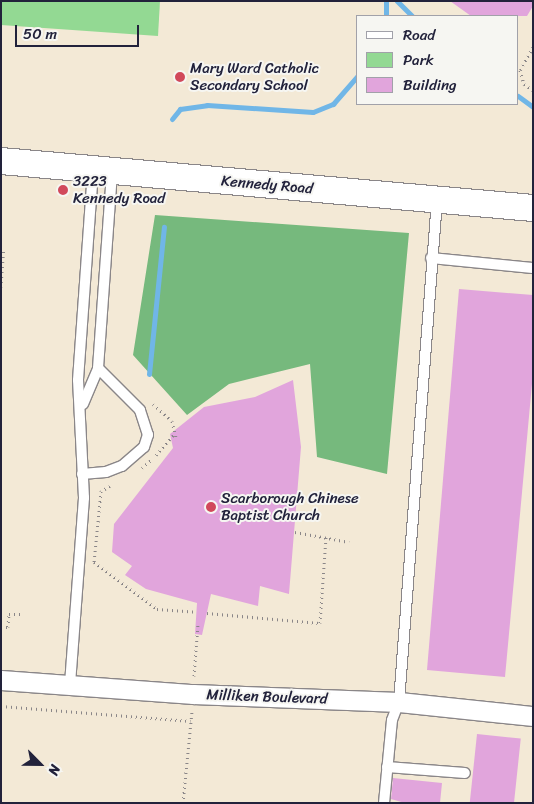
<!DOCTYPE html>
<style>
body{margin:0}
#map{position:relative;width:534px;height:804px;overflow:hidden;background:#f3e9d6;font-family:Sriracha,sans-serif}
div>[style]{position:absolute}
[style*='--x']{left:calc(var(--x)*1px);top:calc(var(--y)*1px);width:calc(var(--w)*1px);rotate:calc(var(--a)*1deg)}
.green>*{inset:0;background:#93d993}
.forest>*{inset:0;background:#76b97d}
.stream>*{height:5px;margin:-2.5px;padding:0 2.5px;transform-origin:2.5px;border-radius:2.5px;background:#70b6e7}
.building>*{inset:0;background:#e1a5dc;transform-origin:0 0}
.path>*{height:3px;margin-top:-1.5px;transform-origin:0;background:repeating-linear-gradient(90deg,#8a8688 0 1px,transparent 0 5px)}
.roads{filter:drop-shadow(1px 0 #8a8688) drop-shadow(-1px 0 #8a8688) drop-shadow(0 1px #8a8688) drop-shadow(0 -1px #8a8688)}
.service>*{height:10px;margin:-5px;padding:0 5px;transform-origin:5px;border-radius:5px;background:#fff}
.minor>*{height:19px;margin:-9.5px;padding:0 9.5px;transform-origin:9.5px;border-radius:9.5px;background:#fff}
.secondary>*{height:26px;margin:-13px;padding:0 13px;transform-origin:13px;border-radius:13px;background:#fff}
.dots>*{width:14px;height:14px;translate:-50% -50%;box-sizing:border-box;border:2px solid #f6f6f2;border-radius:50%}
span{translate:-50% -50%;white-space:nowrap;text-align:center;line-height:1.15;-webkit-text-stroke:4px #f6f6f2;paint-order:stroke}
.poi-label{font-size:15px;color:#22223b}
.left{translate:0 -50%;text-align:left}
.street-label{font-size:15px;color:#22223b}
.frame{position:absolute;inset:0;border:2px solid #22223b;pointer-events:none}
.legend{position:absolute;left:356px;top:15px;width:162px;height:90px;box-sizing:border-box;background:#f6f6f2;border:1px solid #a1a1a9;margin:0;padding:6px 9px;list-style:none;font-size:15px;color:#22223b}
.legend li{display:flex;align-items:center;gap:10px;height:25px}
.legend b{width:25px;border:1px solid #a1a1a9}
.north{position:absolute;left:15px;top:739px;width:50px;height:50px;-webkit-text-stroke:4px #f6f6f2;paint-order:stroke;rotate:113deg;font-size:14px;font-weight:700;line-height:20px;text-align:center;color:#22223b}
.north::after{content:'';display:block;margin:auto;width:18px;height:22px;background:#22223b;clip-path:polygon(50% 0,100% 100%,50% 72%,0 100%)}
.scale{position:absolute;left:15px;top:25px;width:124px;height:22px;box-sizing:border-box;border:2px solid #22223b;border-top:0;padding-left:6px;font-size:15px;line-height:18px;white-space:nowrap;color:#22223b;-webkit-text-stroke:4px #f6f6f2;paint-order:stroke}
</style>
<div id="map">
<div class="green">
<i style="clip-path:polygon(1px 1px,160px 1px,158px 36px,1px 25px)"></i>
</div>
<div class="forest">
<i style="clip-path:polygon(155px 215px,409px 233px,387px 474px,317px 457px,310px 364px,229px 384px,187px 415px,133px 355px)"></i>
</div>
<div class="stream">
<i style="--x:397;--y:1;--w:21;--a:45"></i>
<i style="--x:386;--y:16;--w:15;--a:-90"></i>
<i style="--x:518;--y:96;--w:19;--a:36"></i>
<i style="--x:172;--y:119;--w:13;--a:-51"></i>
<i style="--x:180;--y:109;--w:27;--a:-8"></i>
<i style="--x:207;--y:105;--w:106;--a:3.8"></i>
<i style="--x:313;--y:112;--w:22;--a:-22"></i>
<i style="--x:333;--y:104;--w:38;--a:-49"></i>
<i style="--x:149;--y:374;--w:148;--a:-84.2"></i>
</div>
<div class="building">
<i style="clip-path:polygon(450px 1px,533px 1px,533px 6px,527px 16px,471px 16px)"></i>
<i style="clip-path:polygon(459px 289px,533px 295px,533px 373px,505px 677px,427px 670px)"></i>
<i style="clip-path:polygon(293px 380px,301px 447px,289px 594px,260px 586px,258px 606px,211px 594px,202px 635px,195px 634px,197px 603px,146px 589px,125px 575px,132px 566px,112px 552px,114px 524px,173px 448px,170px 434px,204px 407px,255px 397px)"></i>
<i style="left:477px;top:734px;width:44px;height:69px;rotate:6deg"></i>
<i style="clip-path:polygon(393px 778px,442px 783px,440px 803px,405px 803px,391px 799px)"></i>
</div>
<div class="path">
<i style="--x:533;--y:47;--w:26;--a:119"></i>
<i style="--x:520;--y:70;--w:15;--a:74"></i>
<i style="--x:524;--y:84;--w:11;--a:34"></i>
<i style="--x:1;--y:287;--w:39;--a:-86"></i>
<i style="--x:153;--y:404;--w:25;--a:42"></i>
<i style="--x:172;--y:421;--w:16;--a:76"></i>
<i style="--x:156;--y:455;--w:29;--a:-49"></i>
<i style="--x:142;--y:468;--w:13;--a:-42"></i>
<i style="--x:110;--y:486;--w:10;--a:151"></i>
<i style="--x:101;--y:491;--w:71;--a:95.6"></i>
<i style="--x:94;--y:562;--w:79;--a:36.7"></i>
<i style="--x:157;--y:609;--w:39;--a:4"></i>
<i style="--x:295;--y:532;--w:55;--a:10.5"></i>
<i style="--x:207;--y:613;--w:113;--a:5.1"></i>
<i style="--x:320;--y:623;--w:86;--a:-86"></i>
<i style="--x:1;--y:627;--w:7;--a:0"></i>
<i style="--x:8;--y:627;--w:13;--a:-86"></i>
<i style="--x:9;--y:614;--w:11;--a:0"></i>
<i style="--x:194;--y:676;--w:52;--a:-85.6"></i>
<i style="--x:1;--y:706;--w:190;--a:4.5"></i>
<i style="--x:183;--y:803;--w:91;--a:-84.4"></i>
</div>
<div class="roads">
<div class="service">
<i style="--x:431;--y:258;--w:102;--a:5.6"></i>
<i style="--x:83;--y:404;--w:39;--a:-67"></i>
<i style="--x:98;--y:368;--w:196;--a:-85.9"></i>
<i style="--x:82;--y:474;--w:24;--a:-5"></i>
<i style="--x:106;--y:472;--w:17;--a:-21"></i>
<i style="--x:122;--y:466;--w:29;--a:-41"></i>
<i style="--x:144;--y:447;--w:13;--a:-72"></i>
<i style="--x:148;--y:435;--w:26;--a:-108"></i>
<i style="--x:140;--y:410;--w:59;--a:-135"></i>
<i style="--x:70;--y:684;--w:187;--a:-85.7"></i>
<i style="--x:84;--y:498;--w:118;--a:-92.9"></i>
<i style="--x:78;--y:380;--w:211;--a:-85.9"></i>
<i style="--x:387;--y:767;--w:78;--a:4.4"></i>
<i style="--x:384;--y:803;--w:83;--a:-84.5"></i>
<i style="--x:392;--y:720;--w:19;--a:-69"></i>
<i style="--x:399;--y:702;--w:503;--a:-85.67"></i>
</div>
<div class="minor">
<i style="--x:1;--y:680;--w:193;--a:4.2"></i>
<i style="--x:193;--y:694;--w:206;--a:2.2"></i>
<i style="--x:399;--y:702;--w:135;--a:6"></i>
</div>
<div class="secondary">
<i style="--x:1;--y:161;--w:534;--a:5.05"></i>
</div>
</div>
<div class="dots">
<i style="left:180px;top:77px;background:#d1495b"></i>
<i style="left:63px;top:190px;background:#d1495b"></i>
<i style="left:211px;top:507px;background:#d1495b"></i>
</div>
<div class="poi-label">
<span class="left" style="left:190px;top:77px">Mary Ward Catholic<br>Secondary School</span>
<span class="left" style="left:73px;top:190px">3223<br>Kennedy Road</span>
<span class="left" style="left:221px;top:507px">Scarborough Chinese<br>Baptist Church</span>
</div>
<div class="street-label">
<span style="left:267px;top:185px;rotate:5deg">Kennedy Road</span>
<span style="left:267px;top:697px;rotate:2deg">Milliken Boulevard</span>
</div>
<div class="frame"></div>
<ul class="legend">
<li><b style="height:6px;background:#fff"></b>Road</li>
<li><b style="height:14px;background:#93d993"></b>Park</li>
<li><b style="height:14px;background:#e1a5dc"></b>Building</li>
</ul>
<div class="north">N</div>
<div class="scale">50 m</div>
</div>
